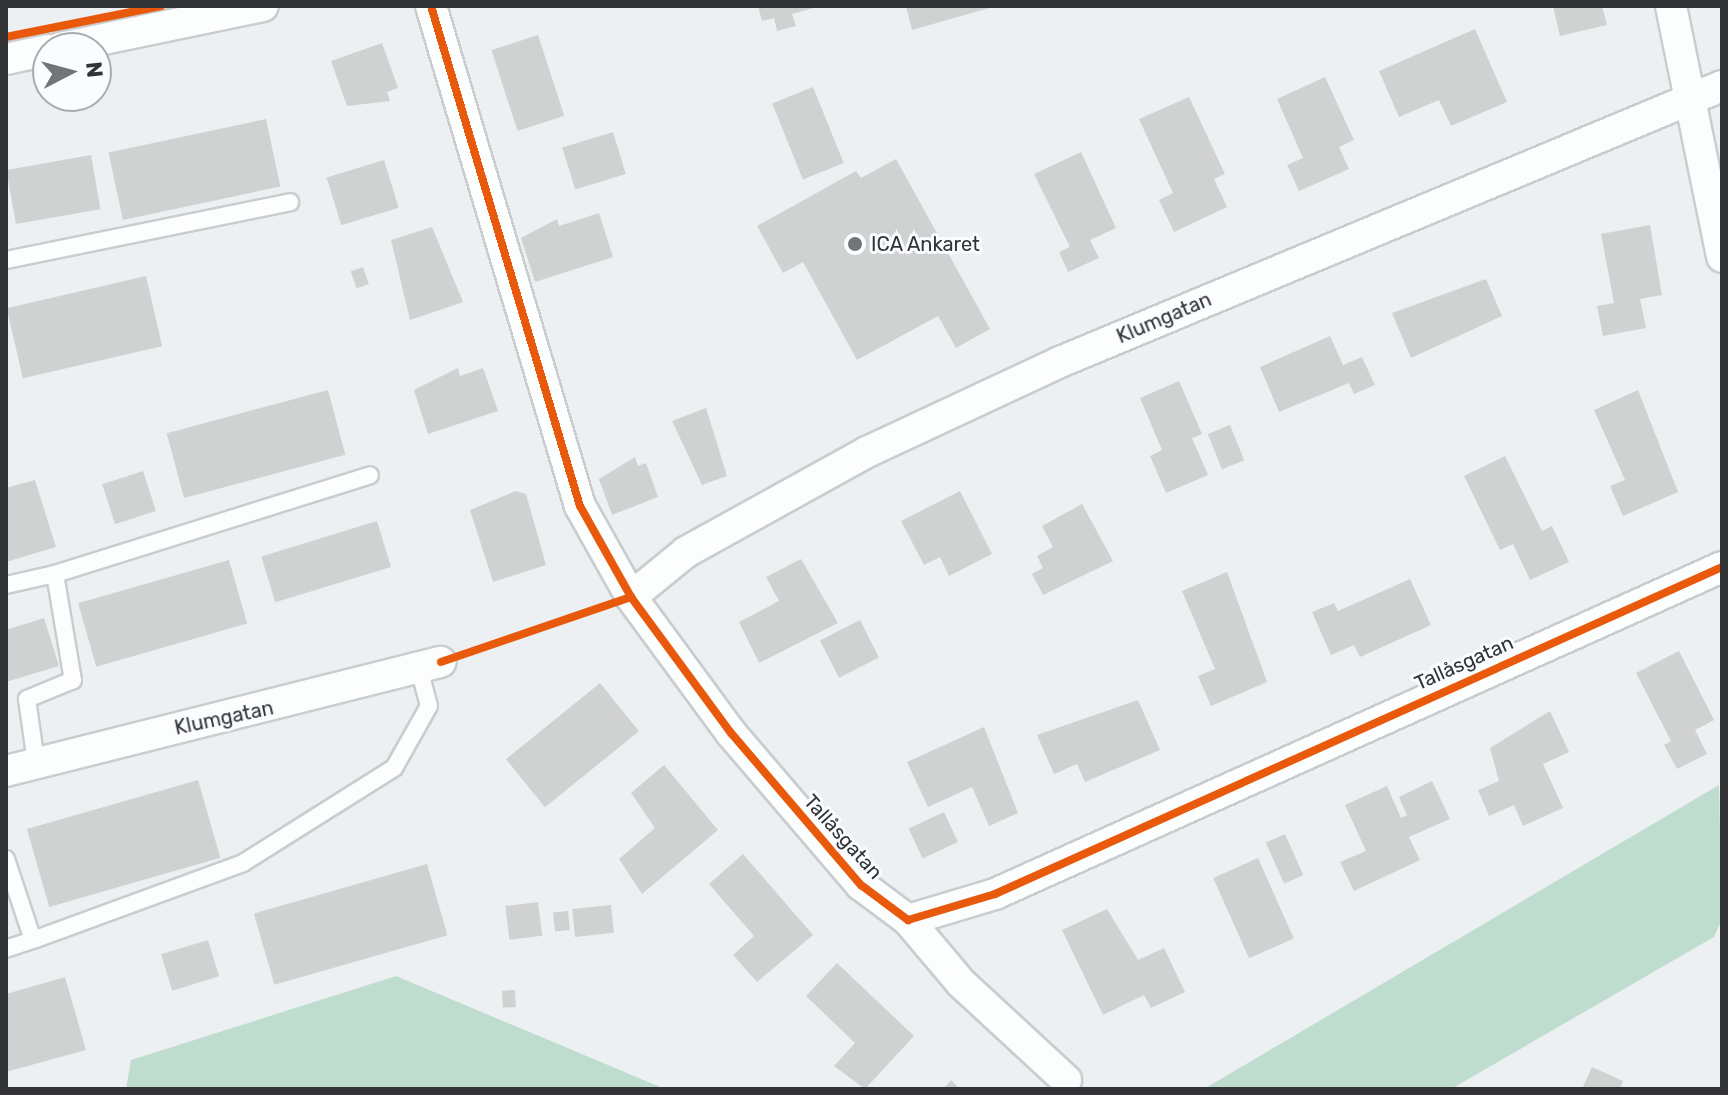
<!DOCTYPE html>
<meta charset="utf-8">
<style>
body{margin:0}
#map{position:relative;width:1728px;height:1095px;overflow:hidden;background:#edf0f3;font-family:Rubik,sans-serif}
div>[style]{position:absolute}
[style*='--x']{left:calc(var(--x)*1px);top:calc(var(--y)*1px);width:calc(var(--w)*1px);rotate:calc(var(--a)*1deg)}
.green>*{inset:0;background:#bfddce}
.building>*{inset:0;background:#d0d1d1;transform-origin:0 0}
.roads{filter:drop-shadow(2px 0 #cacccf) drop-shadow(-2px 0 #cacccf) drop-shadow(0 2px #cacccf) drop-shadow(0 -2px #cacccf)}
.lane>*{height:16px;margin:-8px;padding:0 8px;transform-origin:8px;border-radius:8px;background:#fcfdfd}
.street>*{height:30px;margin:-15px;padding:0 15px;transform-origin:15px;border-radius:15px;background:#fcfdfd}
.cycleway>*{height:8px;margin:-4px;padding:0 4px;transform-origin:4px;border-radius:4px;background:#e8590c}
.dots>*{width:22px;height:22px;translate:-50% -50%;box-sizing:border-box;border:4px solid #fafcff;border-radius:50%}
span{translate:-50% -50%;white-space:nowrap;text-align:center;line-height:1.15;-webkit-text-stroke:6px #fafcff;paint-order:stroke}
.poi-label{font-size:20px;color:#313336}
.left{translate:0 -50%;text-align:left}
.street-label{font-size:20px;color:#313336}
.frame{position:absolute;inset:0;border:8px solid #313336;pointer-events:none}
.north{position:absolute;left:32px;top:32px;width:80px;height:80px;box-sizing:border-box;background:#fafcff;border:2px solid #aaacaf;border-radius:50%;rotate:84deg;font-size:22px;font-weight:700;line-height:32px;text-align:center;color:#313336}
.north::after{content:'';display:block;margin:auto;width:28px;height:36px;background:#737578;clip-path:polygon(50% 0,100% 100%,50% 72%,0 100%)}
</style>
<div id="map">
<div class="green">
<i style="clip-path:polygon(1719px 785px,1722px 919px,1714px 937px,1451px 1089px,1204px 1089px)"></i>
<i style="clip-path:polygon(396px 976px,665px 1089px,126px 1089px,131px 1060px)"></i>
</div>
<div class="building">
<i style="clip-path:polygon(758px 6px,817px 6px,817px 7px,792px 14px,796px 26px,777px 31px,774px 18px,762px 21px)"></i>
<i style="clip-path:polygon(906px 6px,993px 6px,993px 7px,912px 30px)"></i>
<i style="clip-path:polygon(1553px 6px,1602px 6px,1607px 25px,1560px 36px)"></i>
<i style="clip-path:polygon(1475px 29px,1507px 102px,1451px 126px,1439px 100px,1399px 117px,1379px 71px)"></i>
<i style="left:538px;top:35px;width:85px;height:49px;rotate:72deg"></i>
<i style="clip-path:polygon(382px 43px,398px 88px,387px 92px,390px 101px,347px 106px,331px 61px)"></i>
<i style="clip-path:polygon(1325px 77px,1354px 140px,1339px 147px,1349px 169px,1299px 191px,1287px 165px,1303px 158px,1277px 99px)"></i>
<i style="left:813px;top:87px;width:82px;height:44px;rotate:68deg"></i>
<i style="clip-path:polygon(1189px 97px,1225px 174px,1214px 179px,1227px 207px,1174px 232px,1159px 200px,1173px 193px,1139px 119px)"></i>
<i style="left:266px;top:119px;width:69px;height:161px;rotate:78deg"></i>
<i style="left:613px;top:132px;width:44px;height:53px;rotate:73deg"></i>
<i style="clip-path:polygon(1081px 152px,1116px 228px,1090px 240px,1099px 258px,1068px 272px,1059px 252px,1070px 247px,1034px 174px)"></i>
<i style="left:91px;top:155px;width:55px;height:86px;rotate:80deg"></i>
<i style="clip-path:polygon(896px 159px,990px 329px,956px 348px,938px 316px,857px 360px,803px 262px,783px 273px,757px 226px,856px 171px,861px 178px)"></i>
<i style="left:384px;top:160px;width:50px;height:60px;rotate:73deg"></i>
<i style="clip-path:polygon(599px 213px,613px 257px,535px 282px,521px 238px,557px 219px,559px 226px)"></i>
<i style="clip-path:polygon(1650px 225px,1662px 295px,1640px 299px,1646px 328px,1603px 336px,1597px 306px,1614px 303px,1601px 234px)"></i>
<i style="clip-path:polygon(432px 227px,463px 302px,410px 320px,391px 240px)"></i>
<i style="left:363px;top:267px;width:18px;height:13px;rotate:71deg"></i>
<i style="left:146px;top:276px;width:72px;height:143px;rotate:77deg"></i>
<i style="clip-path:polygon(1486px 279px,1502px 316px,1411px 358px,1392px 313px)"></i>
<i style="clip-path:polygon(1330px 336px,1343px 365px,1362px 357px,1375px 385px,1354px 394px,1349px 383px,1279px 412px,1260px 367px)"></i>
<i style="clip-path:polygon(458px 368px,460px 376px,483px 368px,498px 411px,428px 434px,414px 390px)"></i>
<i style="clip-path:polygon(1179px 381px,1202px 434px,1192px 438px,1208px 475px,1166px 493px,1150px 456px,1162px 450px,1140px 398px)"></i>
<i style="left:328px;top:390px;width:67px;height:167px;rotate:75deg"></i>
<i style="clip-path:polygon(1638px 390px,1678px 492px,1623px 516px,1610px 486px,1625px 480px,1594px 410px)"></i>
<i style="clip-path:polygon(706px 408px,727px 476px,702px 485px,672px 421px)"></i>
<i style="left:1230px;top:425px;width:38px;height:24px;rotate:68deg"></i>
<i style="clip-path:polygon(1505px 456px,1542px 531px,1552px 526px,1569px 562px,1530px 580px,1513px 544px,1500px 550px,1464px 476px)"></i>
<i style="clip-path:polygon(635px 457px,638px 466px,646px 463px,658px 497px,612px 515px,599px 479px)"></i>
<i style="left:143px;top:471px;width:42px;height:43px;rotate:72deg"></i>
<i style="clip-path:polygon(35px 480px,56px 547px,6px 562px,6px 488px)"></i>
<i style="clip-path:polygon(516px 491px,526px 494px,546px 565px,493px 582px,470px 510px)"></i>
<i style="clip-path:polygon(960px 491px,992px 554px,949px 576px,940px 557px,924px 565px,901px 521px)"></i>
<i style="clip-path:polygon(1082px 504px,1113px 561px,1043px 595px,1032px 574px,1043px 568px,1037px 556px,1053px 547px,1042px 526px)"></i>
<i style="left:377px;top:521px;width:48px;height:121px;rotate:73deg"></i>
<i style="clip-path:polygon(801px 559px,838px 623px,759px 663px,739px 622px,779px 601px,766px 577px)"></i>
<i style="left:229px;top:560px;width:66px;height:157px;rotate:74deg"></i>
<i style="clip-path:polygon(1227px 572px,1267px 682px,1211px 706px,1198px 676px,1215px 669px,1182px 591px)"></i>
<i style="clip-path:polygon(1410px 579px,1431px 625px,1360px 657px,1354px 645px,1331px 655px,1312px 612px,1334px 603px,1338px 611px)"></i>
<i style="clip-path:polygon(44px 618px,59px 666px,6px 682px,6px 630px)"></i>
<i style="left:860px;top:620px;width:42px;height:45px;rotate:63deg"></i>
<i style="clip-path:polygon(1679px 651px,1714px 720px,1695px 730px,1707px 754px,1677px 769px,1664px 745px,1671px 741px,1636px 673px)"></i>
<i style="left:600px;top:683px;width:62px;height:121px;rotate:51deg"></i>
<i style="clip-path:polygon(1138px 700px,1160px 750px,1085px 782px,1077px 764px,1054px 774px,1037px 735px)"></i>
<i style="clip-path:polygon(1550px 711px,1569px 752px,1543px 764px,1563px 808px,1523px 826px,1514px 805px,1489px 816px,1478px 790px,1499px 781px,1490px 748px)"></i>
<i style="clip-path:polygon(984px 727px,1018px 813px,989px 826px,972px 787px,928px 807px,907px 762px)"></i>
<i style="clip-path:polygon(664px 765px,718px 830px,642px 894px,619px 859px,655px 828px,631px 793px)"></i>
<i style="left:198px;top:780px;width:81px;height:178px;rotate:74deg"></i>
<i style="clip-path:polygon(1432px 781px,1450px 819px,1409px 837px,1420px 860px,1354px 891px,1340px 862px,1366px 851px,1345px 805px,1387px 786px,1401px 818px,1407px 815px,1399px 797px)"></i>
<i style="left:944px;top:812px;width:33px;height:39px;rotate:65deg"></i>
<i style="left:1285px;top:834px;width:45px;height:21px;rotate:66deg"></i>
<i style="clip-path:polygon(743px 854px,813px 935px,757px 982px,733px 955px,754px 936px,709px 884px)"></i>
<i style="left:1258px;top:858px;width:88px;height:49px;rotate:66deg"></i>
<i style="left:427px;top:864px;width:74px;height:180px;rotate:74deg"></i>
<i style="left:538px;top:902px;width:34px;height:33px;rotate:83deg"></i>
<i style="left:611px;top:905px;width:28px;height:39px;rotate:84deg"></i>
<i style="clip-path:polygon(1107px 909px,1138px 960px,1164px 948px,1185px 992px,1151px 1008px,1144px 995px,1103px 1015px,1062px 930px)"></i>
<i style="left:568px;top:911px;width:19px;height:15px;rotate:84deg"></i>
<i style="left:208px;top:940px;width:38px;height:49px;rotate:73deg"></i>
<i style="clip-path:polygon(837px 963px,914px 1036px,865px 1089px,834px 1066px,855px 1043px,806px 996px)"></i>
<i style="clip-path:polygon(65px 977px,86px 1050px,6px 1072px,6px 994px)"></i>
<i style="left:515px;top:990px;width:17px;height:13px;rotate:87deg"></i>
<i style="clip-path:polygon(1592px 1067px,1623px 1081px,1620px 1089px,1582px 1089px)"></i>
<i style="clip-path:polygon(951px 1080px,960px 1089px,943px 1089px)"></i>
</div>
<div class="roads">
<div class="lane">
<i style="--x:6;--y:260;--w:290;--a:-11.5"></i>
<i style="--x:55;--y:574;--w:330;--a:-17.4"></i>
<i style="--x:6;--y:585;--w:50;--a:-12.7"></i>
<i style="--x:55;--y:574;--w:108;--a:80.4"></i>
<i style="--x:73;--y:680;--w:50;--a:157.6"></i>
<i style="--x:27;--y:699;--w:64;--a:81.9"></i>
<i style="--x:6;--y:859;--w:85;--a:71.6"></i>
<i style="--x:33;--y:940;--w:28;--a:162"></i>
<i style="--x:33;--y:940;--w:224;--a:-20.1"></i>
<i style="--x:243;--y:863;--w:178;--a:-32.2"></i>
<i style="--x:394;--y:768;--w:71;--a:-60.6"></i>
<i style="--x:429;--y:706;--w:39;--a:-105"></i>
</div>
<div class="street">
<i style="--x:431;--y:6;--w:522;--a:73.41"></i>
<i style="--x:580;--y:506;--w:104;--a:60.7"></i>
<i style="--x:631;--y:597;--w:169;--a:53.7"></i>
<i style="--x:731;--y:733;--w:200;--a:49.5"></i>
<i style="--x:861;--y:885;--w:59;--a:36.7"></i>
<i style="--x:908;--y:920;--w:91;--a:-16.6"></i>
<i style="--x:995;--y:894;--w:797;--a:-24.22"></i>
<i style="--x:1671;--y:6;--w:256;--a:78.5"></i>
<i style="--x:60;--y:48;--w:207;--a:-11.7"></i>
<i style="--x:6;--y:59;--w:43;--a:-12.1"></i>
<i style="--x:631;--y:597;--w:71;--a:-39.3"></i>
<i style="--x:686;--y:552;--w:207;--a:-28.9"></i>
<i style="--x:867;--y:452;--w:213;--a:-25"></i>
<i style="--x:1060;--y:362;--w:717;--a:-22.63"></i>
<i style="--x:6;--y:771;--w:448;--a:-14.1"></i>
<i style="--x:908;--y:920;--w:82;--a:49.9"></i>
<i style="--x:961;--y:983;--w:143;--a:42.7"></i>
</div>
</div>
<div class="cycleway">
<i style="--x:431;--y:6;--w:522;--a:73.41"></i>
<i style="--x:580;--y:506;--w:104;--a:60.7"></i>
<i style="--x:631;--y:597;--w:169;--a:53.7"></i>
<i style="--x:731;--y:733;--w:200;--a:49.5"></i>
<i style="--x:861;--y:885;--w:59;--a:36.7"></i>
<i style="--x:908;--y:920;--w:91;--a:-16.6"></i>
<i style="--x:995;--y:894;--w:797;--a:-24.22"></i>
<i style="--x:6;--y:37;--w:158;--a:-11.3"></i>
<i style="--x:441;--y:662;--w:201;--a:-18.9"></i>
</div>
<div class="dots">
<i style="left:855px;top:244px;background:#737578"></i>
</div>
<div class="poi-label">
<span class="left" style="left:871px;top:244px">ICA Ankaret</span>
</div>
<div class="street-label">
<span style="left:1164px;top:318px;rotate:-23deg">Klumgatan</span>
<span style="left:1464px;top:663px;rotate:-24deg">Tallåsgatan</span>
<span style="left:224px;top:718px;rotate:-12deg">Klumgatan</span>
<span style="left:843px;top:837px;rotate:48deg">Tallåsgatan</span>
</div>
<div class="frame"></div>
<div class="north">N</div>
</div>
